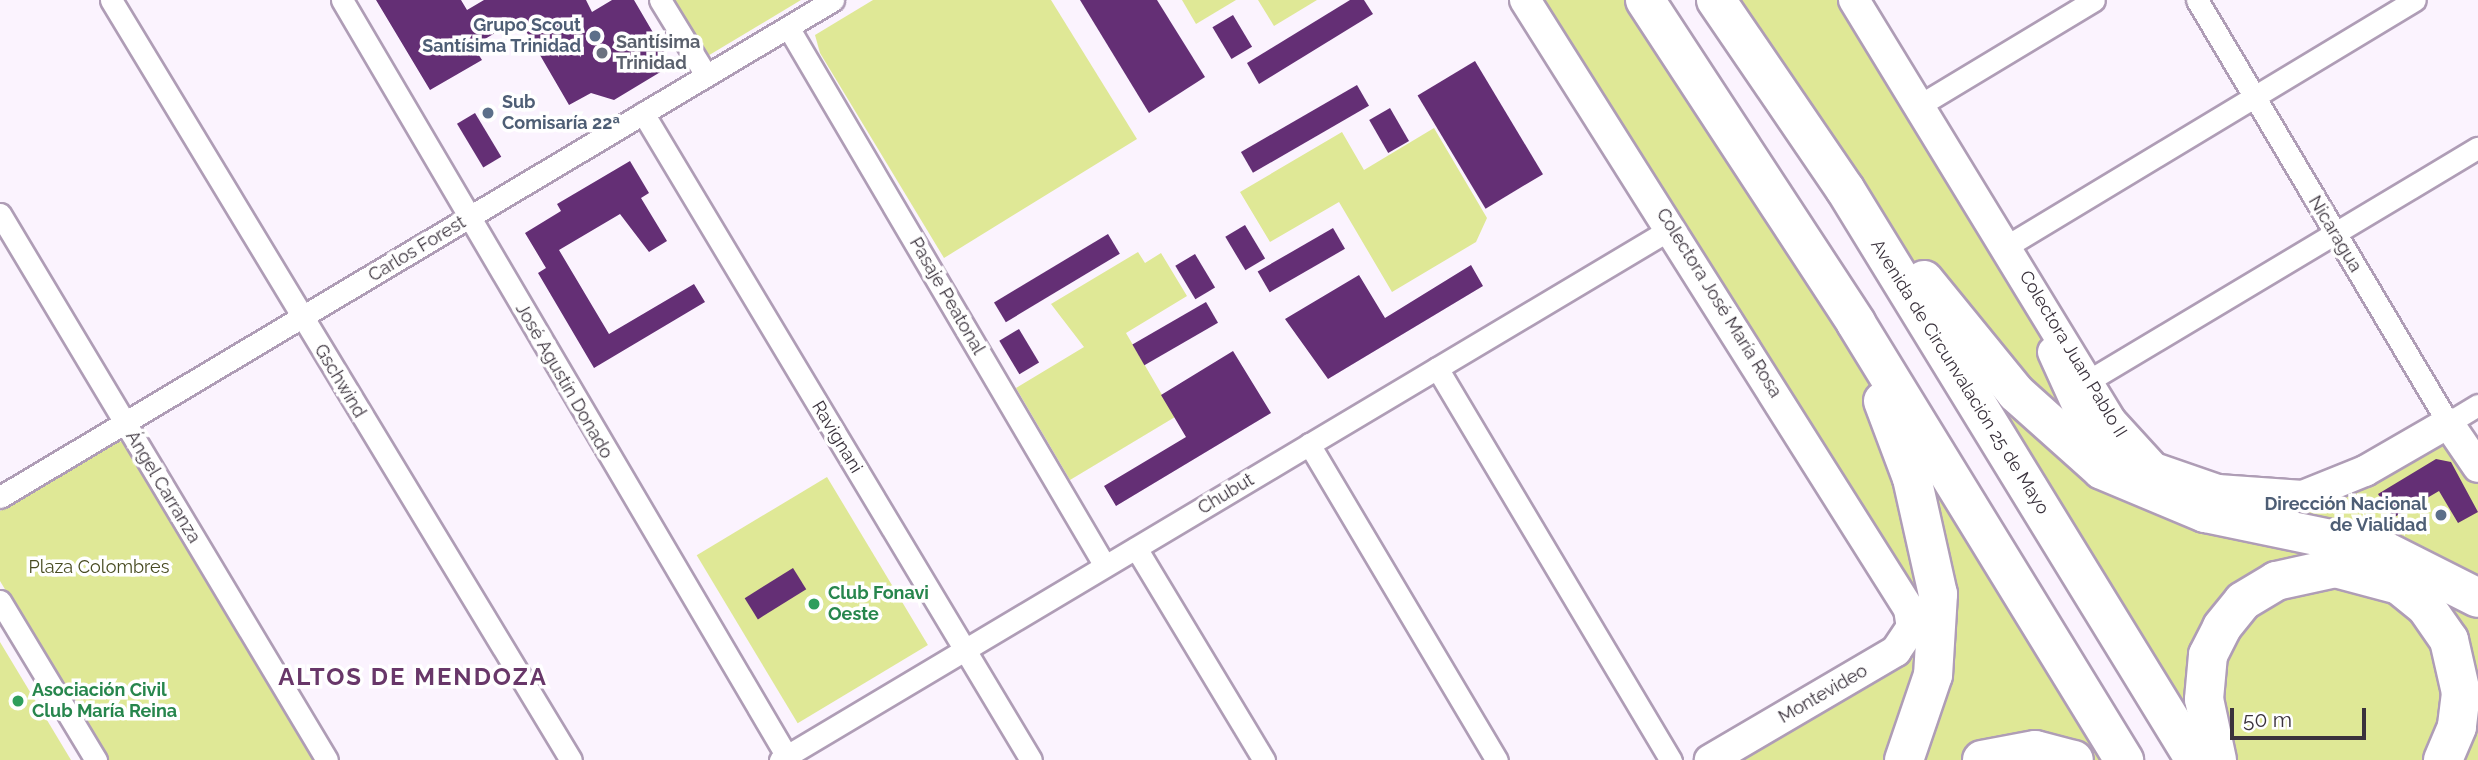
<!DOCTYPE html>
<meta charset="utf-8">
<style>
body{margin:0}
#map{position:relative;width:2478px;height:760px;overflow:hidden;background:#fbf3fe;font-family:Raleway,sans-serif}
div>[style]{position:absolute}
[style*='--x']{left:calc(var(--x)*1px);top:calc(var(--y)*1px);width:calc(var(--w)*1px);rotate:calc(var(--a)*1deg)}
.green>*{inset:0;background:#dfe896;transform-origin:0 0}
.building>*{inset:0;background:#642f75;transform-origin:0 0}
.roads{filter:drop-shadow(2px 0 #af9db6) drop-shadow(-2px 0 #af9db6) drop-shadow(0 2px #af9db6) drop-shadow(0 -2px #af9db6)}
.minor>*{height:21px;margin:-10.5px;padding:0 10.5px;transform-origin:10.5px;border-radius:10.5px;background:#fff}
.secondary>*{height:30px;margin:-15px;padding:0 15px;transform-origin:15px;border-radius:15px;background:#fff}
.motorway>*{height:38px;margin:-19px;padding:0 19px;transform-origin:19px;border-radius:19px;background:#fff}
.dots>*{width:19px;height:19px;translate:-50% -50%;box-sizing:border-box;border:4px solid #fff;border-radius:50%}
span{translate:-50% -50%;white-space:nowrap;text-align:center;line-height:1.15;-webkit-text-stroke:7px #fff;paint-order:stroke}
.service-label{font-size:18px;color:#4e5e75;font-weight:700}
.right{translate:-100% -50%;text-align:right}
.left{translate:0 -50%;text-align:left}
.worship-label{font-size:18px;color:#5b616d;font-weight:700}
.street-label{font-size:18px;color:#3a323c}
.park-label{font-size:18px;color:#474a20}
.leisure-label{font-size:18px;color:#27864d;font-weight:700}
.district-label{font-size:24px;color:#683769;font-weight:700;letter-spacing:2px}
.scale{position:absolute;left:2230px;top:708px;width:136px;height:32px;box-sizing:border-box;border:4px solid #3a323c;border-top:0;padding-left:9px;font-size:21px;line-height:24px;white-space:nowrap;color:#3a323c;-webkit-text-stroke:5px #fff;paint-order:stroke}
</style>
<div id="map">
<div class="green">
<i style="clip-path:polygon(671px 0,801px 0,706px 57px)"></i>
<i style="clip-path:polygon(873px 0,1051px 0,1137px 139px,944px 258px,820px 53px,815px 35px)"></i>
<i style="clip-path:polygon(1182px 0,1236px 0,1196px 24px)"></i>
<i style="clip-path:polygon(1258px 0,1317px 0,1274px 26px)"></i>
<i style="clip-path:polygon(1525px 0,1645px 0,2124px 760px,1710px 760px,1912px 627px)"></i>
<i style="clip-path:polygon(1716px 0,1854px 0,2137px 455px,2282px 496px,2448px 423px,2478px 467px,2478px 760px,2195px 760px)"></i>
<i style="clip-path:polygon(1434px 128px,1487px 218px,1476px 242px,1392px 292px,1339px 202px,1270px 242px,1240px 192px,1342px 132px,1364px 170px)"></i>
<i style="clip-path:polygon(1138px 252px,1145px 263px,1161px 253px,1187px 296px,1126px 333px,1175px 417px,1070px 480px,1016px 388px,1084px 347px,1051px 304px)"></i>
<i style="clip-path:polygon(118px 441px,128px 443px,320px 760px,108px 760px,0 581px,0 511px)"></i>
<i style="left:827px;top:477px;width:196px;height:152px;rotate:59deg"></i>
<i style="clip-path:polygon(0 642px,71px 760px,0 760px)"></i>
</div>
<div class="building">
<i style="clip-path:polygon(376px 0,461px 0,467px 10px,484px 0,586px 0,592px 12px,612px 0,634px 0,672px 65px,614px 100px,591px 93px,569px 105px,519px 19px,473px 46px,482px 60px,430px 90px)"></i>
<i style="clip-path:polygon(1080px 0,1157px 0,1205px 77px,1149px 113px)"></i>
<i style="clip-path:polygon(1350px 0,1364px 0,1373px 14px,1259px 84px,1247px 63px)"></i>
<i style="left:1233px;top:15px;width:37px;height:24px;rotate:59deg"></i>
<i style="left:1475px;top:61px;width:132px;height:67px;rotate:59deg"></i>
<i style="left:1357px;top:85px;width:24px;height:134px;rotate:60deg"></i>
<i style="left:1390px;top:108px;width:38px;height:24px;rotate:60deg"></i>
<i style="left:475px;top:113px;width:51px;height:21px;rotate:59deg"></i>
<i style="clip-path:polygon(630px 161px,649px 193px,641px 198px,667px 241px,649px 252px,620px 214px,559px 250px,609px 334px,694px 284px,705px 302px,594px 368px,538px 273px,546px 268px,525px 233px,561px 211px,557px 204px)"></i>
<i style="left:1245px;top:225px;width:39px;height:23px;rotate:59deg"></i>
<i style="left:1333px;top:228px;width:24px;height:87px;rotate:60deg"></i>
<i style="left:1108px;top:234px;width:23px;height:133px;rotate:59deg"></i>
<i style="left:1195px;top:254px;width:39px;height:23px;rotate:59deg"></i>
<i style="clip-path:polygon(1471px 265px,1483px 286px,1328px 379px,1285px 319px,1359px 275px,1385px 318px)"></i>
<i style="left:1206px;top:302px;width:24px;height:85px;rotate:60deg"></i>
<i style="left:1019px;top:329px;width:39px;height:23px;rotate:59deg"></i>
<i style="clip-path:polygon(1233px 351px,1271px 413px,1116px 506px,1104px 486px,1186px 437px,1161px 395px)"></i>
<i style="clip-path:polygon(2436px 459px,2451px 462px,2478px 512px,2458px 523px,2439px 491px,2393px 518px,2378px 494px)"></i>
<i style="left:793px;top:568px;width:25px;height:57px;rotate:58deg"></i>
</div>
<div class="roads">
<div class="minor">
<i style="--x:111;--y:0;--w:888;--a:58.82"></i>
<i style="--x:342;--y:0;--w:882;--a:59.54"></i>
<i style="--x:660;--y:0;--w:88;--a:58.5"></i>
<i style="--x:2197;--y:0;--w:492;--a:59.3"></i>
<i style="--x:2448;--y:423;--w:35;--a:-31"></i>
<i style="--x:788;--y:27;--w:625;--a:59.54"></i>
<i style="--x:1920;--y:105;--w:203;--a:-31.1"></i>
<i style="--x:643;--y:113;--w:754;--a:59.05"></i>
<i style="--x:0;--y:214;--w:636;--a:59.08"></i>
<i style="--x:2007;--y:246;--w:476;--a:-31.1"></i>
<i style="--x:1437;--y:368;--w:457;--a:59.2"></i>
<i style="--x:2088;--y:381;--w:454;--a:-30.9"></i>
<i style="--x:1309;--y:444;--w:368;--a:59.3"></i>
<i style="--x:0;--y:497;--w:970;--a:-30.82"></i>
<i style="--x:1136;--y:548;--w:248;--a:58.9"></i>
<i style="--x:0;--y:601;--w:186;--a:58.9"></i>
<i style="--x:780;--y:760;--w:1039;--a:-30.81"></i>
</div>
<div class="secondary">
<i style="--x:1525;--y:0;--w:720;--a:57.77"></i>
<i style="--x:1909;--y:609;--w:18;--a:81"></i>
<i style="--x:1912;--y:627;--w:29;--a:124"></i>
<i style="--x:1896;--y:651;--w:216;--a:149.6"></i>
<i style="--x:1854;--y:0;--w:495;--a:58.6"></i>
<i style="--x:2112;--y:422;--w:62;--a:47.6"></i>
<i style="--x:2154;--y:468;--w:68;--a:19"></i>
<i style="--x:2218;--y:490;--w:85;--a:4"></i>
<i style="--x:2303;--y:496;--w:67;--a:-22"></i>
<i style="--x:2365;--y:471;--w:96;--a:-30"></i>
<i style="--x:2448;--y:423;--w:53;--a:55.7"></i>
<i style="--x:2053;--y:352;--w:72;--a:65.6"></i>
<i style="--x:2083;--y:418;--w:63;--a:52.8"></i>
</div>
<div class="motorway">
<i style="--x:1645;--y:0;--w:386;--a:56.8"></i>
<i style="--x:1856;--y:323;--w:513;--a:58.48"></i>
<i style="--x:1716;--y:0;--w:229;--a:55.7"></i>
<i style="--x:1845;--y:189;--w:670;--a:58.49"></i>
<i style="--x:1924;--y:280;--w:146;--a:50.8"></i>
<i style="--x:2016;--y:393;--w:115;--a:41.8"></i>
<i style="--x:2102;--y:470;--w:112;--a:22.7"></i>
<i style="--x:2205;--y:513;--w:182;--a:11.7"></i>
<i style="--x:2383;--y:550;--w:106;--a:26.8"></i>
<i style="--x:1883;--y:401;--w:82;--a:69.4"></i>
<i style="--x:1912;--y:478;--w:119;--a:77.4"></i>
<i style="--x:1938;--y:594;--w:81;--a:93.5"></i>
<i style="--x:1933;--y:675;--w:90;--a:108.8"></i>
<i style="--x:1982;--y:760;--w:54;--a:-10.7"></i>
<i style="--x:2035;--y:750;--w:40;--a:14.4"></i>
<i style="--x:2217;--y:760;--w:62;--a:-102"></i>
<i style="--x:2204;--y:699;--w:44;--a:-84.8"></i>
<i style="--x:2208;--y:655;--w:31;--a:-63"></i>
<i style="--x:2222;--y:627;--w:33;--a:-51"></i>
<i style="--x:2243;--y:601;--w:39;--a:-31"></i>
<i style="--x:2276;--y:581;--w:60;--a:-12.4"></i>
<i style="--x:2335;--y:568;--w:66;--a:14.9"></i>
<i style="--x:2399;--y:585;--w:35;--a:39"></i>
<i style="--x:2426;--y:607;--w:40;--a:55.1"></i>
<i style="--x:2449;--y:640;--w:54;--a:77.2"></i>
<i style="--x:2461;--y:693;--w:34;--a:97"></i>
<i style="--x:2457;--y:727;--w:36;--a:113"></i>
</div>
</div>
<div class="dots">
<i style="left:595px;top:36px;background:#5c6f8a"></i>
<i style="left:602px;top:53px;background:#6b7280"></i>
<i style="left:488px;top:113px;background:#5c6f8a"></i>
<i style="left:2441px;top:515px;background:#5c6f8a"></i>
<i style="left:814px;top:604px;background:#2e9e5b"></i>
<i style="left:18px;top:701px;background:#2e9e5b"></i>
</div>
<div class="service-label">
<span class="right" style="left:581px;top:36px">Grupo Scout<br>Santísima Trinidad</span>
<span class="left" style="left:502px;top:113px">Sub<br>Comisaría 22ª</span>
<span class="right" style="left:2427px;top:515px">Dirección Nacional<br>de Vialidad</span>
</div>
<div class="worship-label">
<span class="left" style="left:616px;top:53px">Santísima<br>Trinidad</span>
</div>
<div class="street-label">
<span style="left:2335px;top:234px;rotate:59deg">Nicaragua</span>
<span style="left:417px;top:249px;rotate:-31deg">Carlos Forest</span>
<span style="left:947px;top:296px;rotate:60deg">Pasaje Peatonal</span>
<span style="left:1719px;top:303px;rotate:58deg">Colectora José María Rosa</span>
<span style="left:2073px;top:354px;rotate:59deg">Colectora Juan Pablo II</span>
<span style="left:1960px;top:377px;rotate:58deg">Avenida de Circunvalación 25 de Mayo</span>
<span style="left:340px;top:381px;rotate:59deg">Gschwind</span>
<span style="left:564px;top:381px;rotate:60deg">José Agustín Donado</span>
<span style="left:837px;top:437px;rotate:59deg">Ravignani</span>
<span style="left:163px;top:487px;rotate:59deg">Ángel Carranza</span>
<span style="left:1226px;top:494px;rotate:-31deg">Chubut</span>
<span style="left:1823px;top:694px;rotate:-30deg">Montevideo</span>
</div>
<div class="park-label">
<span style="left:99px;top:567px">Plaza Colombres</span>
</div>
<div class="leisure-label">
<span class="left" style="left:828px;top:604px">Club Fonavi<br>Oeste</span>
<span class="left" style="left:32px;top:701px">Asociación Civil<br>Club María Reina</span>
</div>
<div class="district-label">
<span style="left:413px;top:677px">ALTOS DE MENDOZA</span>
</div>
<div class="scale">50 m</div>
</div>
